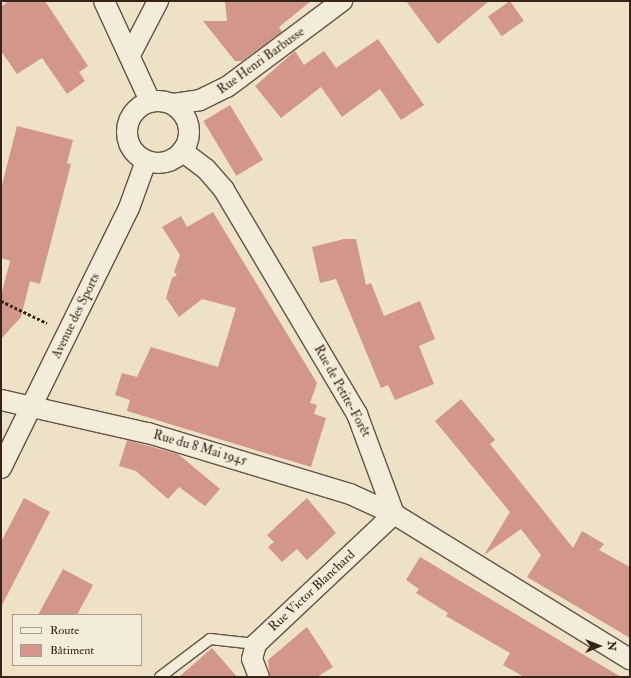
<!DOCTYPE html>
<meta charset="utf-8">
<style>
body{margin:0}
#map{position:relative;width:631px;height:678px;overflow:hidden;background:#ede1c8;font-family:"IM FELL Double Pica",serif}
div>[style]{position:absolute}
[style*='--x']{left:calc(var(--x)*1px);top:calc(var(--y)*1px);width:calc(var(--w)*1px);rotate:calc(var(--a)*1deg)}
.building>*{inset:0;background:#d2968b;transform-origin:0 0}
.path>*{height:2.5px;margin-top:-1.25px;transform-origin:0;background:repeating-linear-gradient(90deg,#382319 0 3px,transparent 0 5px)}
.roads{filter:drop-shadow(1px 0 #655245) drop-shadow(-1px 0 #655245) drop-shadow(0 1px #655245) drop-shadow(0 -1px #655245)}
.service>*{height:10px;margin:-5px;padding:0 5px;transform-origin:5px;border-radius:5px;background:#f3ecdb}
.minor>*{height:20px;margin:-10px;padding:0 10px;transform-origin:10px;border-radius:10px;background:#f3ecdb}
.minor>.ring{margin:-10px;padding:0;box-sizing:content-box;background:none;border:20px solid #f3ecdb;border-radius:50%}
span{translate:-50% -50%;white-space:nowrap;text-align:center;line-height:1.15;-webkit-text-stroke:4px #f3ecdb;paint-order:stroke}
.street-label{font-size:13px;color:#382319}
.frame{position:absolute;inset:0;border:2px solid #382319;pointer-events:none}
.legend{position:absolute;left:12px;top:614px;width:130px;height:52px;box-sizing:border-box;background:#f3ecdb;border:1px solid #a89c8d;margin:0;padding:5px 7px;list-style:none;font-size:12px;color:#382319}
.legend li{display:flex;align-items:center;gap:8px;height:20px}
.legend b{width:20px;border:1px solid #a89c8d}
.north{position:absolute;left:579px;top:626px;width:40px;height:40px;-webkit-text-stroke:3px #f3ecdb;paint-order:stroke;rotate:90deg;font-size:11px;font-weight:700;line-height:16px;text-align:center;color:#382319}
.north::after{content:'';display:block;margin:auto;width:14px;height:18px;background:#382319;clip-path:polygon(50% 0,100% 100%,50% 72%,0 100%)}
</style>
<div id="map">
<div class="building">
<i style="clip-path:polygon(9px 1px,45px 1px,88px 66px,79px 72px,85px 81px,67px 94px,42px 58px,17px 74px,1px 51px,1px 7px)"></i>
<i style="clip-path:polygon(225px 1px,311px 1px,279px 27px,282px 32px,242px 61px,235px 61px,203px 21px,227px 21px)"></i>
<i style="clip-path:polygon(406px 1px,489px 1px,438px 44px)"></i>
<i style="left:510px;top:1px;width:24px;height:27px;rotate:55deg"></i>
<i style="clip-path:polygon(378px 39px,424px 105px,401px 120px,380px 89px,342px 117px,321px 87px,281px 118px,255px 86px,295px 51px,304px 65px,324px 51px,336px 68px)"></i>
<i style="left:230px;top:105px;width:64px;height:31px;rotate:59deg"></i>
<i style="clip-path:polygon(17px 126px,73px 140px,67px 163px,71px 164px,40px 284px,30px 281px,21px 317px,1px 339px,1px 296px,10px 261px,1px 258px,1px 189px)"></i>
<i style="clip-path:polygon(213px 212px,317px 383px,310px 403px,317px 405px,314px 414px,326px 418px,311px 467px,127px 411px,130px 400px,115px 395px,122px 373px,137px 377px,151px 347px,218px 367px,236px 308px,202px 299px,179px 317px,166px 298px,172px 278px,177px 275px,174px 272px,180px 255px,162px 227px,181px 216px,187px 227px)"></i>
<i style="clip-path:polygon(344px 239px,356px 239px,366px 285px,371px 283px,384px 316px,420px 301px,435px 339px,419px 346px,434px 384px,395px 400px,388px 385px,381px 388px,336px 279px,320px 283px,312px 247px)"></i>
<i style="clip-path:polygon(461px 399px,495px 440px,490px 444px,573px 548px,582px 531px,604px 544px,599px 550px,630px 567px,630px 638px,527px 577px,541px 555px,521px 529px,484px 555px,510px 512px,435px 421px)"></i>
<i style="clip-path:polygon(127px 440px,178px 454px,220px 489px,205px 506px,179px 487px,168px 499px,136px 471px,119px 466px)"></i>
<i style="clip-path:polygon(24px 498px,50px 512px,1px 607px,1px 542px)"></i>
<i style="clip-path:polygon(307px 498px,336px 533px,307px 560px,297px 549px,282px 562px,268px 547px,274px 542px,267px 535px)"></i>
<i style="clip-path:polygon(420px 557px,564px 643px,621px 677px,524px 677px,503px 665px,510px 653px,446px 616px,448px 613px,416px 593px,419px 589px,406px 580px)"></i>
<i style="clip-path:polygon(63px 569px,93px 585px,77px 615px,38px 615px)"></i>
<i style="clip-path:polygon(307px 627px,333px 667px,317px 677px,270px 677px,268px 660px)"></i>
<i style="clip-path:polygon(212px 648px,237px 677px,179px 677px)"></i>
</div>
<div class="path">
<i style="--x:1;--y:301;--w:51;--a:25.6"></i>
</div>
<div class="roads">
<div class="service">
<i style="--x:160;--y:677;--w:63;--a:-37.2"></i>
<i style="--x:210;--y:639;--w:46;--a:6.2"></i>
</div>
<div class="minor">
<i style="--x:104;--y:1;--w:110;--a:65.3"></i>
<i style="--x:130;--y:55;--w:61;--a:-62.6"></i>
<i class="ring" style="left:127px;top:101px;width:42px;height:42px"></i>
<i style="--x:173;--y:104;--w:27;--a:-8"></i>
<i style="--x:200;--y:100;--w:30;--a:-26"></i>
<i style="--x:227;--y:87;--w:144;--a:-36.8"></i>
<i style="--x:182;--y:151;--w:30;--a:37"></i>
<i style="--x:206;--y:169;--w:28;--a:49"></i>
<i style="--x:224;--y:190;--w:261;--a:59.3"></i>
<i style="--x:357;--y:414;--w:107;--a:69.7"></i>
<i style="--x:1;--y:400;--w:151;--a:12.7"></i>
<i style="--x:148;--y:433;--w:211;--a:16.8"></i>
<i style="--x:350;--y:494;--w:48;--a:24.4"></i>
<i style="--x:394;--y:514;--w:277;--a:31.6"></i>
<i style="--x:1;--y:468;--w:290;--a:-63.8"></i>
<i style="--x:129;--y:208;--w:50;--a:-70.1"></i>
<i style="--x:259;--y:677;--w:19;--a:-111"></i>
<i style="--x:252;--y:659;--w:16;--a:-75"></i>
<i style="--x:256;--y:644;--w:190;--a:-43.3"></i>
</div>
</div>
<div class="street-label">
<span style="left:261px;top:61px;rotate:-36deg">Rue Henri Barbusse</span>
<span style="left:76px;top:316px;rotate:-64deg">Avenue des Sports</span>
<span style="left:342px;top:391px;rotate:61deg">Rue de Petite-Forêt</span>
<span style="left:200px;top:448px;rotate:16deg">Rue du 8 Mai 1945</span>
<span style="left:312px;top:591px;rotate:-43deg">Rue Victor Blanchard</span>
</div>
<div class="frame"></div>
<ul class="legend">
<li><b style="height:5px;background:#f3ecdb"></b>Route</li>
<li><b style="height:11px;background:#d2968b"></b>Bâtiment</li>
</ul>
<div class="north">N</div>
</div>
